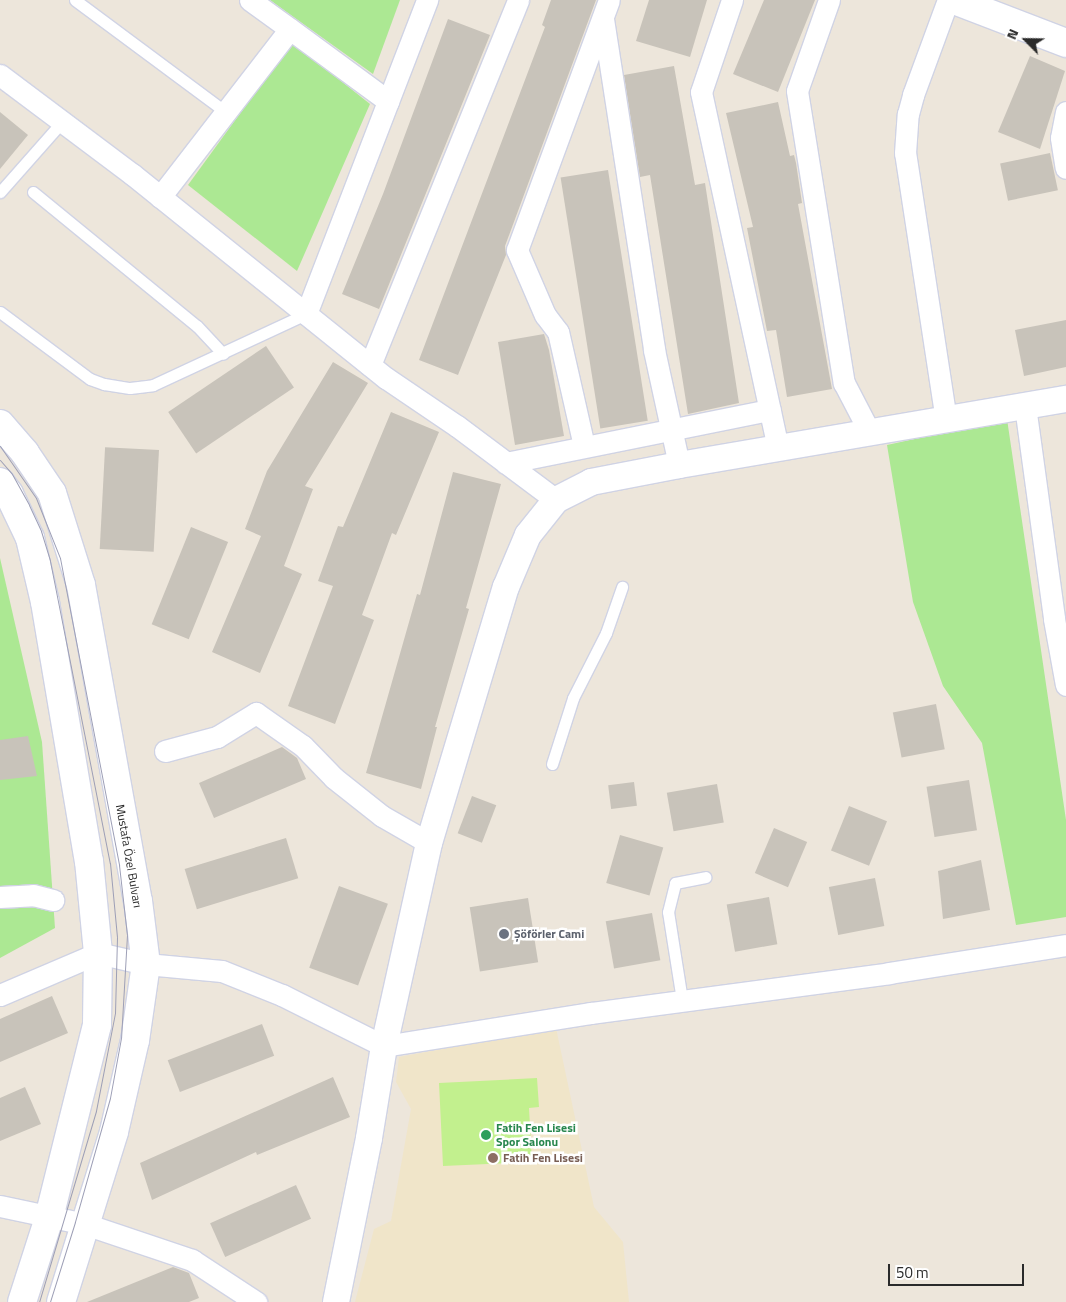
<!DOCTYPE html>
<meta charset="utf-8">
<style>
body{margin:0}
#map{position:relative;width:1066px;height:1302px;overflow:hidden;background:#ede6db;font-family:"Titillium Web",sans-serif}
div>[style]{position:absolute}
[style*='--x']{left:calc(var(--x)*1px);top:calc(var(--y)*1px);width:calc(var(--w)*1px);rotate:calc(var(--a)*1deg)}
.education>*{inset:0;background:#f0e5c9}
.green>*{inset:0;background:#ace893}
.pitch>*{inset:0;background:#c2f08e}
.building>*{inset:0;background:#c8c3ba;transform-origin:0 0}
.roads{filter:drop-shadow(1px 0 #d0d3e4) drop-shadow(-1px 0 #d0d3e4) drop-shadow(0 1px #d0d3e4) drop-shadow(0 -1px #d0d3e4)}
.service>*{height:11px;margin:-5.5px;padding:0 5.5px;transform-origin:5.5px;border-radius:5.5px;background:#fff}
.minor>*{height:21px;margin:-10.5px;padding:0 10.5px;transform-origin:10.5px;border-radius:10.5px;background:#fff}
.tertiary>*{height:26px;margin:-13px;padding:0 13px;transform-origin:13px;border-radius:13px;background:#fff}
.secondary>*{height:28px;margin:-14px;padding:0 14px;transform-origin:14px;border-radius:14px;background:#fff}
.tram>*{height:1px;margin:-0.5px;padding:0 0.5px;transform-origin:0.5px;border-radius:0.5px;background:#9d9fb6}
.dots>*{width:14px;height:14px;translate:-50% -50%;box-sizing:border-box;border:2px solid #fff;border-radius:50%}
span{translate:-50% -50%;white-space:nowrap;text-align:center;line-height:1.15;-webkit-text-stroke:5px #fff;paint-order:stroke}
.street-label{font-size:12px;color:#2a2a2a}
.worship-label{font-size:12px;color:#5b616d;font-weight:700}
.left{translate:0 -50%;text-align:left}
.leisure-label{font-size:12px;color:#27864d;font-weight:700}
.education-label{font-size:12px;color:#785e54;font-weight:700}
.north{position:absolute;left:1001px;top:15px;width:50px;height:50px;-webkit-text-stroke:4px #fff;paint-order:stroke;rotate:293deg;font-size:14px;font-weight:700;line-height:20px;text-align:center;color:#2a2a2a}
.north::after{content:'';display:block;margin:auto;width:18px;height:22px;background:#2a2a2a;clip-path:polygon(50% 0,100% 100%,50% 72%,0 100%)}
.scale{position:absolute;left:888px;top:1264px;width:136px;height:22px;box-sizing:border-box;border:2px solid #2a2a2a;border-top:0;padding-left:6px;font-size:15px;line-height:18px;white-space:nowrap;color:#2a2a2a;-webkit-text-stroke:4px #fff;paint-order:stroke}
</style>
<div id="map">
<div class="education">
<i style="clip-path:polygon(556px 1028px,594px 1207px,623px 1242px,629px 1302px,355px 1302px,374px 1229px,391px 1221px,411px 1109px,396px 1082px,399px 1057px)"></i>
</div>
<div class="green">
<i style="clip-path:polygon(270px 0,400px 0,373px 74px)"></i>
<i style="clip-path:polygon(292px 42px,370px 104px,297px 271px,188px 185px)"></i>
<i style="clip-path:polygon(1007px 419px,1066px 820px,1066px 917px,1016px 925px,982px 743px,943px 686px,913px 602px,887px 445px)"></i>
<i style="clip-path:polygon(0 558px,42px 742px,55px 928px,0 958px)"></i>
</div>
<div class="pitch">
<i style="clip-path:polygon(537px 1078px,539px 1107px,529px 1108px,532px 1162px,443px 1166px,439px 1083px)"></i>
</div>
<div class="building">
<i style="clip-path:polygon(551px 0,596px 0,505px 246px,506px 255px,458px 375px,419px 360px,545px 27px,542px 25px)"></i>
<i style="clip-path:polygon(649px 0,707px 0,690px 57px,636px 41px)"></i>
<i style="clip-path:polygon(764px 0,815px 0,778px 92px,733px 74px)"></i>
<i style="clip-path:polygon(448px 19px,490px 35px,379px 309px,342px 294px,383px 194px)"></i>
<i style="clip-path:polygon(1030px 56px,1065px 71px,1040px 149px,998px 132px)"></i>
<i style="clip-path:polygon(674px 66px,695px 185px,705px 183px,739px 403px,688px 414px,650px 175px,640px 177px,624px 75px)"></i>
<i style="clip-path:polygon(778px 102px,790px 156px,794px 155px,796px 163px,802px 203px,798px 204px,832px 389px,787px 397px,776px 330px,767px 331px,747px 228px,753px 227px,726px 113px)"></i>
<i style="clip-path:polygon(0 112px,28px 135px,0 169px)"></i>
<i style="left:1050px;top:153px;width:38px;height:51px;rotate:78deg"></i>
<i style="left:608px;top:170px;width:254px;height:48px;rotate:81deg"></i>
<i style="clip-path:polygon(1066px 320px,1066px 367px,1024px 376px,1015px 330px)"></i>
<i style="clip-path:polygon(544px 334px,549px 350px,564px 436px,515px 445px,498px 342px)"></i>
<i style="left:266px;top:346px;width:50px;height:118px;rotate:56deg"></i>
<i style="clip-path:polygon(333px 362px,368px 383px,305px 486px,313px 489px,284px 566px,302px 574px,260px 673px,212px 652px,261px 536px,245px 529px,267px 471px)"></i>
<i style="clip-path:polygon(391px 412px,439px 432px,396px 535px,392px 533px,362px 615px,374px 620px,335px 724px,288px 706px,333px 586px,318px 581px,338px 526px,343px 527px)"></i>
<i style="left:159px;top:450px;width:102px;height:54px;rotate:93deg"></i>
<i style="clip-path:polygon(453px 472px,501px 484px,466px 608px,469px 609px,435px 727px,437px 727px,421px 789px,366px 773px,417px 594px,420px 595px)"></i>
<i style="left:191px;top:527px;width:40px;height:105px;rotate:22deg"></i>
<i style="left:936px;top:704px;width:46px;height:44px;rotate:79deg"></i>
<i style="clip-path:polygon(28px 736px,37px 776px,0 780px,0 740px)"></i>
<i style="clip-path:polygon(282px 747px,297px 758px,306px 779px,214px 818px,199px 783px)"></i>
<i style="left:969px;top:780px;width:51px;height:43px;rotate:81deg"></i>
<i style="left:634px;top:782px;width:24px;height:26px;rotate:83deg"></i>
<i style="left:717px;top:784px;width:39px;height:51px;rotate:80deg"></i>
<i style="left:472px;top:796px;width:26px;height:40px;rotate:21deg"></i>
<i style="left:849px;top:806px;width:41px;height:48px;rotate:22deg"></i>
<i style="left:774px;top:828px;width:36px;height:49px;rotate:23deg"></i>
<i style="left:620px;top:835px;width:45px;height:50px;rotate:16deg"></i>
<i style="left:286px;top:838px;width:42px;height:106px;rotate:73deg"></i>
<i style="clip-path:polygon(981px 860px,990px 910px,943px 919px,938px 871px)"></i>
<i style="left:875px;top:878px;width:49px;height:47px;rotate:79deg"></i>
<i style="left:339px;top:886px;width:52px;height:87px;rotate:20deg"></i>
<i style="left:769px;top:897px;width:48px;height:43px;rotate:80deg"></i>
<i style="left:528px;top:898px;width:65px;height:59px;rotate:81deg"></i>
<i style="left:652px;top:913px;width:48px;height:47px;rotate:80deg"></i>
<i style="clip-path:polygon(52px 996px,68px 1033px,0 1062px,0 1019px)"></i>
<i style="left:262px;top:1024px;width:34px;height:101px;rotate:69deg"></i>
<i style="clip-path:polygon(333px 1077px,350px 1117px,257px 1155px,256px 1152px,152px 1200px,140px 1163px)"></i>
<i style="clip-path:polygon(25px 1087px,41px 1124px,0 1141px,0 1098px)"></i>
<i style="left:296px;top:1185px;width:37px;height:94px;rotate:66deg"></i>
<i style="clip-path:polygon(173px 1267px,189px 1273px,199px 1298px,189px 1302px,87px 1302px)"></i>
</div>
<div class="roads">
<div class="service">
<i style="--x:75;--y:0;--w:188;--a:36.6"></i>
<i style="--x:0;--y:192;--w:94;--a:-48.5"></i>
<i style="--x:33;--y:192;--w:212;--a:39.3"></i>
<i style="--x:197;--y:326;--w:38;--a:47"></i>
<i style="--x:0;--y:312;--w:112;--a:36.7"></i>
<i style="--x:90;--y:379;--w:15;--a:20"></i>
<i style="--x:104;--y:384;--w:26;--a:9"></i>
<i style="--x:130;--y:388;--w:23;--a:-7"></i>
<i style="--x:153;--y:385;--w:169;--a:-24.9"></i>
<i style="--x:552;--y:764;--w:69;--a:-72.3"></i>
<i style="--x:573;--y:698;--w:73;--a:-63.1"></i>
<i style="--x:606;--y:633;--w:49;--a:-70.8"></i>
<i style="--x:682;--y:1000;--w:89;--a:-99"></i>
<i style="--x:668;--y:912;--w:30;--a:-76"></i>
<i style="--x:675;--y:883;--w:31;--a:-11"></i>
</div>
<div class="minor">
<i style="--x:250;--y:0;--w:49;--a:35.9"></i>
<i style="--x:732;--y:0;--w:97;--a:108.6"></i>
<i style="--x:701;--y:92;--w:364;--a:77.8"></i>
<i style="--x:829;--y:0;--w:96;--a:109.4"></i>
<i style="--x:797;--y:91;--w:296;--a:80.9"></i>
<i style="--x:844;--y:383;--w:56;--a:62.5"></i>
<i style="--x:603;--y:19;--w:335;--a:81.2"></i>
<i style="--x:654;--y:350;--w:118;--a:77.7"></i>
<i style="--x:0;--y:75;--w:165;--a:36.9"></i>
<i style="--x:132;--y:174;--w:326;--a:38.8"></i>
<i style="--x:386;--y:378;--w:86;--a:34.1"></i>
<i style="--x:457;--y:426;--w:124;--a:36.8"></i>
<i style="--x:1066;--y:112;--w:26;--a:101"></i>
<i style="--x:1061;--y:138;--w:30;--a:81"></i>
<i style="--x:160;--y:197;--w:212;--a:-52.3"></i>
<i style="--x:290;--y:29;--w:122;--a:36.3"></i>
<i style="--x:306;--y:314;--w:337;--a:-68.9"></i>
<i style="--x:370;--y:365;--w:394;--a:-67.9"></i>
<i style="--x:1025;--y:406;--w:215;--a:82.2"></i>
<i style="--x:1054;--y:619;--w:67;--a:79.7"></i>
<i style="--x:946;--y:420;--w:270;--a:-98.7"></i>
<i style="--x:905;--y:153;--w:39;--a:-86"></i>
<i style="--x:908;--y:114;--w:20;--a:-75"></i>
<i style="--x:913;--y:95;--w:101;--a:-69.8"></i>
<i style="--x:584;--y:446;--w:117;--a:-102.8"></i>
<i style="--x:558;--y:332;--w:21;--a:-127"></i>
<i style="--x:545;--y:315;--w:71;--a:-113.3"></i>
<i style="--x:517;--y:250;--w:266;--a:-69.8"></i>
<i style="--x:506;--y:463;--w:269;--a:-11.4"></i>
<i style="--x:165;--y:751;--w:54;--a:-15.1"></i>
<i style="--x:217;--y:737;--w:46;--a:-31.6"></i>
<i style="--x:256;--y:713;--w:57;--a:35.1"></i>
<i style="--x:303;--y:746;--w:45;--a:45.9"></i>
<i style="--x:334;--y:778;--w:61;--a:38.4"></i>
<i style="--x:382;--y:816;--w:54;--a:29.9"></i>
<i style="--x:0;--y:897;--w:33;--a:-3"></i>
<i style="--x:33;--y:895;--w:21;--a:14"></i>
<i style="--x:0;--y:995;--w:107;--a:-23.2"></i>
<i style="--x:98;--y:953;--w:49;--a:12.9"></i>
<i style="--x:146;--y:964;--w:76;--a:5.3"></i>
<i style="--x:222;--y:971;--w:65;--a:21.8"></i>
<i style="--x:282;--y:995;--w:114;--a:26.6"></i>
<i style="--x:384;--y:1046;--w:210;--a:-9.1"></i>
<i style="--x:591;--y:1013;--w:301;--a:-7.6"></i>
<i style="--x:889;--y:973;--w:179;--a:-9"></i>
<i style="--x:0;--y:1206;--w:87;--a:12"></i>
<i style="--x:85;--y:1224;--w:113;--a:18.6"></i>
<i style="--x:192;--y:1260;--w:77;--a:33.3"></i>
</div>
<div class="tertiary">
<i style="--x:336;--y:1302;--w:167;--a:-78.6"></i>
<i style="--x:369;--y:1138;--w:93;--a:-80.7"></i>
<i style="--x:384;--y:1046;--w:208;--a:-77.5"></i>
<i style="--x:429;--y:843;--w:267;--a:-73.3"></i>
<i style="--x:506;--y:587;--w:56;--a:-67.1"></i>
<i style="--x:528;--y:535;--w:45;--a:-51.3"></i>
<i style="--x:556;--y:500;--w:39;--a:-27"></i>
<i style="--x:591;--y:482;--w:90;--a:-10.9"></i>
<i style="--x:679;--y:465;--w:393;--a:-9.7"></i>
</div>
<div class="secondary">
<i style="--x:954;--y:0;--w:120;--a:21"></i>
<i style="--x:0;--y:424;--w:38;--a:49"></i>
<i style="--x:25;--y:453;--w:48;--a:56"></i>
<i style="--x:52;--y:493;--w:96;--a:72.5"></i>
<i style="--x:81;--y:585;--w:321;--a:79.8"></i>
<i style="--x:138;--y:901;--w:64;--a:82.8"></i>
<i style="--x:146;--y:964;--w:77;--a:98.2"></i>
<i style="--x:135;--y:1040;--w:94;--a:102.9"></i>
<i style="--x:114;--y:1132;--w:178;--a:107.3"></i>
<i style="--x:0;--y:482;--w:15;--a:53"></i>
<i style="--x:9;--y:494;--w:49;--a:64.5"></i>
<i style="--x:30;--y:538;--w:66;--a:76.8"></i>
<i style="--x:45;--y:602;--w:263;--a:80.4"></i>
<i style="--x:89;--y:861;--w:92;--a:84.4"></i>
<i style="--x:98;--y:953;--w:72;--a:90.8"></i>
<i style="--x:97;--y:1025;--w:199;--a:104"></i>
<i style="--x:49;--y:1218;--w:88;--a:107.8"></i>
</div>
</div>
<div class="tram">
<i style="--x:0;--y:446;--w:63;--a:55.3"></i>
<i style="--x:36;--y:498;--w:65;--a:68.2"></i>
<i style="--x:60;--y:558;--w:313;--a:79.1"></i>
<i style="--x:119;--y:865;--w:70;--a:83.5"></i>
<i style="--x:127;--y:935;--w:103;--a:93.3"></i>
<i style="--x:121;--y:1038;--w:61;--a:100.4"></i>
<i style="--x:110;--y:1098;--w:129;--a:105.8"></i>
<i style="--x:75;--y:1222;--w:84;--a:107.4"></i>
<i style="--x:0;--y:460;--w:18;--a:49"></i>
<i style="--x:12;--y:474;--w:35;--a:61"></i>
<i style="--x:29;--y:505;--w:29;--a:65"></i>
<i style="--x:41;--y:531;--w:31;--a:73"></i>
<i style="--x:50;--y:561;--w:308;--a:78.8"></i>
<i style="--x:110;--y:863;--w:74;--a:84.6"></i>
<i style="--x:117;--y:937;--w:76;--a:91.5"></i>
<i style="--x:115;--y:1013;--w:100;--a:101"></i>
<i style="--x:96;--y:1111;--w:199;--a:106.6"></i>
</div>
<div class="dots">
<i style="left:504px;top:934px;background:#6b7280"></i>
<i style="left:486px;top:1135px;background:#2e9e5b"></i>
<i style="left:493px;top:1158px;background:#8d6e63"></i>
</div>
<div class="street-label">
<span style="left:129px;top:856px;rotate:80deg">Mustafa Özel Bulvarı</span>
</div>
<div class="worship-label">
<span class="left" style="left:514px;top:934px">Şöförler Cami</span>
</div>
<div class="leisure-label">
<span class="left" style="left:496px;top:1135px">Fatih Fen Lisesi<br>Spor Salonu</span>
</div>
<div class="education-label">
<span class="left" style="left:503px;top:1158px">Fatih Fen Lisesi</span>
</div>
<div class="north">N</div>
<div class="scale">50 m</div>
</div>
